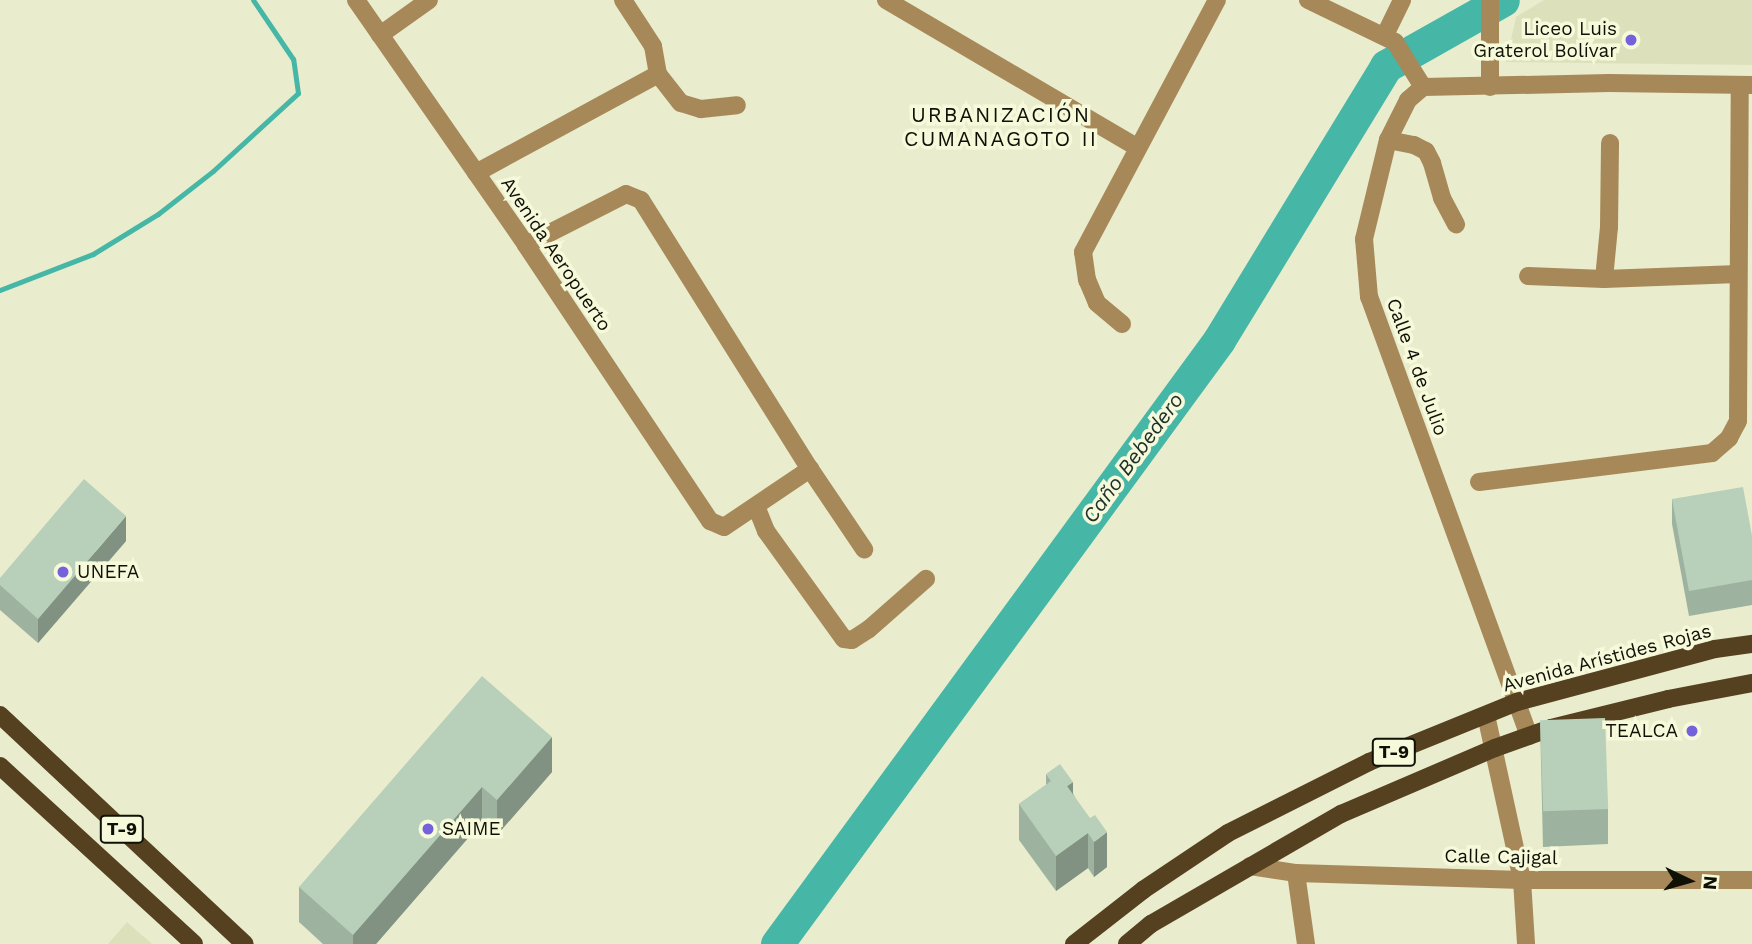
<!DOCTYPE html>
<meta charset="utf-8">
<style>
body{margin:0}
#map{position:relative;width:1752px;height:944px;overflow:hidden;background:#e9eccd;font-family:"Work Sans",sans-serif}
div>[style]{position:absolute}
[style*='--x']{left:calc(var(--x)*1px);top:calc(var(--y)*1px);width:calc(var(--w)*1px);rotate:calc(var(--a)*1deg)}
.built>*{inset:0;background:#dde1bb}
.stream>*{height:5px;margin:-2.5px;padding:0 2.5px;transform-origin:2.5px;border-radius:2.5px;background:#46b7a6}
.river>*{height:33px;margin:-16.5px;padding:0 16.5px;transform-origin:16.5px;border-radius:16.5px;background:#46b7a6}
.minor>*{height:18px;margin:-9px;padding:0 9px;transform-origin:9px;border-radius:9px;background:#a78859}
.major>*{height:18px;margin:-9px;padding:0 9px;transform-origin:9px;border-radius:9px;background:#554020}
.wall>*{inset:0;background:#9eb39f}
.shaded-wall>*{inset:0;background:#819282}
.building>*{inset:0;background:#b8d0b9;transform-origin:0 0}
.dots>*{width:19px;height:19px;translate:-50% -50%;box-sizing:border-box;border:4px solid #f6f9da;border-radius:50%}
span{translate:-50% -50%;white-space:nowrap;text-align:center;line-height:1.15;-webkit-text-stroke:7px #f6f9da;paint-order:stroke}
.shield-label span{padding:2px 5px;background:#f6f9da;border:2px solid;border-radius:5px;-webkit-text-stroke-width:0}
.shield-label{font-size:18px;color:#0f1006;font-weight:700}
.poi-label{font-size:19px;color:#0f1006}
.right{translate:-100% -50%;text-align:right}
.left{translate:0 -50%;text-align:left}
.street-label{font-size:19px;color:#0f1006}
.neighbourhood-label{font-size:21px;color:#0f1006;letter-spacing:2px}
.water-label{font-size:21px;color:#1b2f2b;font-style:italic}
.north{position:absolute;left:1654px;top:846px;width:70px;height:70px;-webkit-text-stroke:5px #f6f9da;paint-order:stroke;rotate:95deg;font-size:19px;font-weight:700;line-height:28px;text-align:center;color:#0f1006}
.north::after{content:'';display:block;margin:auto;width:24px;height:32px;background:#0f1006;clip-path:polygon(50% 0,100% 100%,50% 72%,0 100%)}
</style>
<div id="map">
<div class="built">
<i style="clip-path:polygon(1544px 0,1752px 0,1752px 65px,1506px 62px,1516px 17px)"></i>
<i style="clip-path:polygon(127px 922px,152px 944px,108px 944px)"></i>
</div>
<div class="stream">
<i style="--x:0;--y:290;--w:100;--a:-21.2"></i>
<i style="--x:93;--y:254;--w:76;--a:-31.6"></i>
<i style="--x:158;--y:214;--w:70;--a:-38"></i>
<i style="--x:213;--y:171;--w:115;--a:-42.5"></i>
<i style="--x:298;--y:93;--w:34;--a:-98"></i>
<i style="--x:293;--y:59;--w:71;--a:-124.1"></i>
</div>
<div class="river">
<i style="--x:777;--y:944;--w:748;--a:-53.8"></i>
<i style="--x:1219;--y:340;--w:321;--a:-58.6"></i>
<i style="--x:1386;--y:66;--w:134;--a:-29.4"></i>
</div>
<div class="minor">
<i style="--x:356;--y:0;--w:298;--a:55.2"></i>
<i style="--x:526;--y:245;--w:332;--a:56.3"></i>
<i style="--x:710;--y:521;--w:15;--a:23"></i>
<i style="--x:724;--y:527;--w:104;--a:-34"></i>
<i style="--x:623;--y:0;--w:55;--a:56.9"></i>
<i style="--x:653;--y:46;--w:28;--a:80"></i>
<i style="--x:886;--y:0;--w:292;--a:30.4"></i>
<i style="--x:1308;--y:0;--w:97;--a:25.8"></i>
<i style="--x:1395;--y:42;--w:53;--a:58.1"></i>
<i style="--x:380;--y:35;--w:60;--a:-35.5"></i>
<i style="--x:1385;--y:35;--w:39;--a:-64"></i>
<i style="--x:1490;--y:87;--w:87;--a:-90"></i>
<i style="--x:1388;--y:140;--w:26;--a:11"></i>
<i style="--x:1414;--y:145;--w:13;--a:27"></i>
<i style="--x:1426;--y:151;--w:13;--a:63"></i>
<i style="--x:1432;--y:163;--w:36;--a:74"></i>
<i style="--x:1442;--y:198;--w:30;--a:62"></i>
<i style="--x:476;--y:173;--w:207;--a:-28.5"></i>
<i style="--x:658;--y:74;--w:37;--a:52"></i>
<i style="--x:681;--y:103;--w:21;--a:17"></i>
<i style="--x:701;--y:109;--w:36;--a:-6"></i>
<i style="--x:526;--y:245;--w:112;--a:-27"></i>
<i style="--x:626;--y:194;--w:16;--a:22"></i>
<i style="--x:641;--y:200;--w:318;--a:57.9"></i>
<i style="--x:810;--y:469;--w:97;--a:56"></i>
<i style="--x:1528;--y:276;--w:76;--a:2.3"></i>
<i style="--x:1604;--y:279;--w:134;--a:-2.1"></i>
<i style="--x:1604;--y:279;--w:52;--a:-84.5"></i>
<i style="--x:1609;--y:227;--w:84;--a:-89.3"></i>
<i style="--x:1122;--y:324;--w:33;--a:-140"></i>
<i style="--x:1097;--y:303;--w:25;--a:-113"></i>
<i style="--x:1087;--y:280;--w:28;--a:-98"></i>
<i style="--x:1083;--y:252;--w:285;--a:-62"></i>
<i style="--x:1479;--y:482;--w:235;--a:-7.1"></i>
<i style="--x:1712;--y:453;--w:23;--a:-41"></i>
<i style="--x:1729;--y:438;--w:19;--a:-62"></i>
<i style="--x:1738;--y:421;--w:336;--a:-89.7"></i>
<i style="--x:756;--y:506;--w:27;--a:68"></i>
<i style="--x:766;--y:531;--w:133;--a:54.2"></i>
<i style="--x:844;--y:639;--w:8;--a:7"></i>
<i style="--x:852;--y:640;--w:20;--a:-33"></i>
<i style="--x:869;--y:629;--w:76;--a:-41.3"></i>
<i style="--x:1486;--y:715;--w:169;--a:77.7"></i>
<i style="--x:1522;--y:880;--w:64;--a:86.4"></i>
<i style="--x:1529;--y:736;--w:467;--a:-110"></i>
<i style="--x:1369;--y:297;--w:58;--a:-94.9"></i>
<i style="--x:1364;--y:239;--w:102;--a:-76.4"></i>
<i style="--x:1388;--y:140;--w:45;--a:-63.4"></i>
<i style="--x:1408;--y:100;--w:20;--a:-41"></i>
<i style="--x:1423;--y:87;--w:186;--a:-1.2"></i>
<i style="--x:1609;--y:83;--w:143;--a:0.8"></i>
<i style="--x:1250;--y:866;--w:47;--a:8.7"></i>
<i style="--x:1296;--y:873;--w:226;--a:1.8"></i>
<i style="--x:1522;--y:880;--w:230;--a:0"></i>
<i style="--x:1296;--y:873;--w:72;--a:82"></i>
</div>
<div class="major">
<i style="--x:0;--y:715;--w:335;--a:43.1"></i>
<i style="--x:0;--y:766;--w:263;--a:42.5"></i>
<i style="--x:1074;--y:944;--w:88;--a:-38"></i>
<i style="--x:1143;--y:890;--w:102;--a:-33.8"></i>
<i style="--x:1228;--y:833;--w:158;--a:-26.7"></i>
<i style="--x:1369;--y:762;--w:160;--a:-22.1"></i>
<i style="--x:1517;--y:702;--w:205;--a:-15"></i>
<i style="--x:1715;--y:649;--w:37;--a:-8"></i>
<i style="--x:1127;--y:944;--w:31;--a:-40"></i>
<i style="--x:1151;--y:924;--w:220;--a:-30.1"></i>
<i style="--x:1341;--y:814;--w:168;--a:-23.2"></i>
<i style="--x:1495;--y:748;--w:59;--a:-19.7"></i>
<i style="--x:1551;--y:728;--w:121;--a:-13.9"></i>
<i style="--x:1668;--y:699;--w:86;--a:-10.8"></i>
</div>
<div class="wall">
<i style="clip-path:polygon(1672px 499px,1752px 536px,1752px 605px,1689px 616px,1672px 524px)"></i>
<i style="clip-path:polygon(126px 541px,38px 643px,0 610px,0 585px)"></i>
<i style="clip-path:polygon(1540px 721px,1608px 809px,1608px 844px,1543px 847px)"></i>
<i style="clip-path:polygon(552px 737px,552px 772px,497px 835px,482px 822px,376px 944px,323px 944px,299px 922px,299px 887px)"></i>
<i style="clip-path:polygon(1046px 774px,1073px 793px,1107px 867px,1094px 877px,1088px 868px,1056px 891px,1019px 840px,1019px 804px,1046px 785px)"></i>
</div>
<div class="shaded-wall">
<i style="clip-path:polygon(126px 516px,126px 541px,38px 643px,38px 619px)"></i>
<i style="clip-path:polygon(552px 737px,552px 772px,497px 835px,497px 800px)"></i>
<i style="clip-path:polygon(1073px 782px,1073px 817px,1067px 786px)"></i>
<i style="clip-path:polygon(482px 787px,482px 822px,376px 944px,353px 944px,353px 935px)"></i>
<i style="clip-path:polygon(1107px 832px,1107px 867px,1094px 877px,1094px 842px)"></i>
<i style="clip-path:polygon(1088px 833px,1088px 868px,1056px 891px,1056px 856px)"></i>
</div>
<div class="building">
<i style="clip-path:polygon(84px 479px,126px 516px,38px 619px,0 585px,0 578px)"></i>
<i style="clip-path:polygon(1743px 487px,1752px 536px,1752px 580px,1689px 591px,1672px 499px)"></i>
<i style="clip-path:polygon(482px 676px,552px 737px,497px 800px,482px 787px,353px 935px,299px 887px)"></i>
<i style="left:1605px;top:718px;width:91px;height:65px;rotate:88deg"></i>
<i style="clip-path:polygon(1060px 764px,1073px 782px,1067px 786px,1090px 818px,1095px 815px,1107px 832px,1094px 842px,1088px 833px,1056px 856px,1019px 804px,1051px 781px,1046px 774px)"></i>
</div>
<div class="dots">
<i style="left:1631px;top:40px;background:#7462dd"></i>
<i style="left:63px;top:572px;background:#7462dd"></i>
<i style="left:1692px;top:731px;background:#7462dd"></i>
<i style="left:428px;top:829px;background:#7462dd"></i>
</div>
<div class="shield-label">
<span style="left:1394px;top:752px">T-9</span>
<span style="left:122px;top:829px">T-9</span>
</div>
<div class="poi-label">
<span class="right" style="left:1617px;top:40px">Liceo Luis<br>Graterol Bolívar</span>
<span class="left" style="left:77px;top:572px">UNEFA</span>
<span class="right" style="left:1678px;top:731px">TEALCA</span>
<span class="left" style="left:442px;top:829px">SAIME</span>
</div>
<div class="street-label">
<span style="left:556px;top:254px;rotate:56deg">Avenida Aeropuerto</span>
<span style="left:1417px;top:367px;rotate:70deg">Calle 4 de Julio</span>
<span style="left:1607px;top:658px;rotate:-15deg">Avenida Arístides Rojas</span>
<span style="left:1501px;top:857px;rotate:1deg">Calle Cajigal</span>
</div>
<div class="neighbourhood-label">
<span style="left:1001px;top:127px">URBANIZACIÓN<br>CUMANAGOTO II</span>
</div>
<div class="water-label">
<span style="left:1133px;top:458px;rotate:-54deg">Caño Bebedero</span>
</div>
<div class="north">N</div>
</div>
